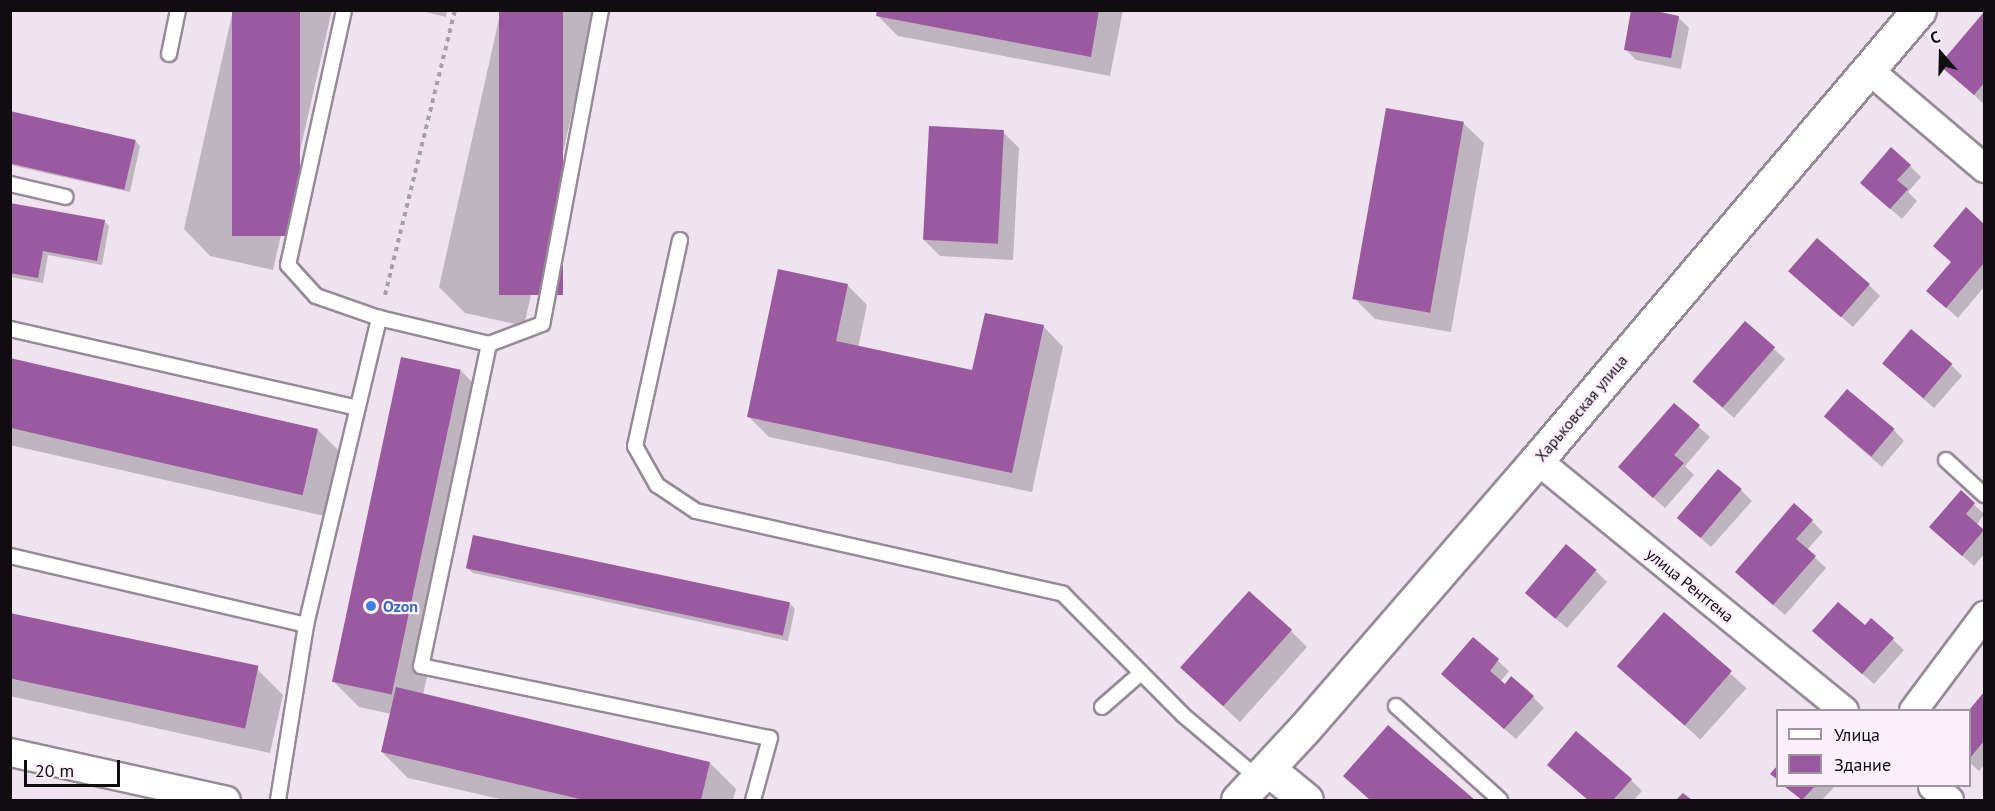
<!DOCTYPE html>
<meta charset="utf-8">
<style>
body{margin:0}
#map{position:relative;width:1995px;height:811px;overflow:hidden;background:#efe3ef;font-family:"PT Sans",sans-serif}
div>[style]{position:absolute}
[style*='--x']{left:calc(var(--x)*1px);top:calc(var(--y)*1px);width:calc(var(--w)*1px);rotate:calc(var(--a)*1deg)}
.shadow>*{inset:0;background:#0003;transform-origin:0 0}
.building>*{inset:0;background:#9b599f;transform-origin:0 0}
.path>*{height:4px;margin-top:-2px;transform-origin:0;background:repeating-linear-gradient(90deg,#a99fa9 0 4.5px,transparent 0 9px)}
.roads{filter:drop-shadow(2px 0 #958b96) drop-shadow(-2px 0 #958b96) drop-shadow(0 2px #958b96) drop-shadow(0 -2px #958b96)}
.service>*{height:14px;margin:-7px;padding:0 7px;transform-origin:7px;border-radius:7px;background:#fff}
.minor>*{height:27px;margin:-13.5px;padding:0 13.5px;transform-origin:13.5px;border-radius:13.5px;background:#fff}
.tertiary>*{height:33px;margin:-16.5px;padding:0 16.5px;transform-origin:16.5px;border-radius:16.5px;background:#fff}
.dots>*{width:16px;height:16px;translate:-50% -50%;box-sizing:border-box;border:3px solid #fcf0fd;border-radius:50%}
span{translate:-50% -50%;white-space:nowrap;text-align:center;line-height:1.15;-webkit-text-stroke:4.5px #fcf0fd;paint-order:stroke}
.street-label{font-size:16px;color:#100d11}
.shop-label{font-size:16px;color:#366cbe;font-weight:700}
.left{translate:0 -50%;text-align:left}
.frame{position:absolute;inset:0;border:12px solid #100d11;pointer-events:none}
.legend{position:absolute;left:1776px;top:709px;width:195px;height:78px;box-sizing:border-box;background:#fcf0fd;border:2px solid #9e959f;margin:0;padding:8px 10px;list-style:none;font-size:18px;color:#100d11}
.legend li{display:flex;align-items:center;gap:12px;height:30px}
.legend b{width:30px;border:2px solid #9e959f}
.north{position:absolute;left:1911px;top:24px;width:60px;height:60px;-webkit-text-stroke:4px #fcf0fd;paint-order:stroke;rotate:340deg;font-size:16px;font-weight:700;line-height:24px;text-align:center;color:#100d11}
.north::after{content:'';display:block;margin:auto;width:21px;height:27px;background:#100d11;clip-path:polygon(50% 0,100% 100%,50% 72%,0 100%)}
.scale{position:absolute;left:24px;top:760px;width:96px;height:27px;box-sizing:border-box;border:3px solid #100d11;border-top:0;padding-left:8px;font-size:18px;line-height:21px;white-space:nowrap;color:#100d11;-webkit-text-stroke:4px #fcf0fd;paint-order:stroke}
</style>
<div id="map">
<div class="shadow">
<i style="clip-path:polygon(233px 10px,332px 10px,273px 270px,210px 256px,184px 229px)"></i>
<i style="clip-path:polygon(418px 10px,447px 10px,446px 17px)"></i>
<i style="clip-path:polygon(501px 10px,595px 10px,524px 326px,465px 313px,439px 287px)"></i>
<i style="clip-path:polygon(878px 10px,1123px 10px,1110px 76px,898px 36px,877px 15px)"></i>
<i style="clip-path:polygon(1984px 15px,1984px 104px,1941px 65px)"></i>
<i style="clip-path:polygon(1678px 17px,1689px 28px,1681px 69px,1636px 60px,1625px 49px)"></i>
<i style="clip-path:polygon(10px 113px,135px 141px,140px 146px,130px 192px,10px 165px)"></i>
<i style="clip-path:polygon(1463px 123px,1484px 143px,1451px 332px,1375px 319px,1355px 299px)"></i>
<i style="clip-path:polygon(1003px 132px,1019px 148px,1013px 260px,940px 256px,924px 240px)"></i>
<i style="clip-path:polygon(1910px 166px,1921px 177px,1908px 192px,1917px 201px,1902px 219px,1873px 194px)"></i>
<i style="clip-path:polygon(10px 204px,104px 221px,109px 226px,102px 265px,48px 255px,43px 283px,10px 277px)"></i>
<i style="clip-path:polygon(1966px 210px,1984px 226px,1984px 287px,1958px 318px,1939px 301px)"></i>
<i style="clip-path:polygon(1801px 282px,1869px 285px,1880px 296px,1853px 327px)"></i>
<i style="clip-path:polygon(847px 285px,867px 305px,858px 348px,974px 372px,1043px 326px,1063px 347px,1032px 492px,769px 437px,749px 417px)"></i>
<i style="clip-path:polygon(1745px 323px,1785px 359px,1734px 418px,1705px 392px)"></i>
<i style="clip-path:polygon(10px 359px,317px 429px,343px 455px,329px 517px,10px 445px)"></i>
<i style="clip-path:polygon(1951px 365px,1962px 376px,1934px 408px,1895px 374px)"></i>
<i style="clip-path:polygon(461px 371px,487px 397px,423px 695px,710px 763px,736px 789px,733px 800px,504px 800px,408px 778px,382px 752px,391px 714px,359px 707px,333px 681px)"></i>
<i style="clip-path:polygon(1674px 405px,1710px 437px,1685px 466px,1694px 475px,1665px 508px,1631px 478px)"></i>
<i style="clip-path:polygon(1837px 428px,1894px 430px,1904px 441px,1882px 467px)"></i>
<i style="clip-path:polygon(1741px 490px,1752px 501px,1711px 547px,1689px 528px)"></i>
<i style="clip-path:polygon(1961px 492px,1984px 514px,1977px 525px,1984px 532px,1984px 554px,1974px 566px,1942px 538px)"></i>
<i style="clip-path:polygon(1812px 521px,1823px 532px,1807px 550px,1826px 568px,1785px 615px,1748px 583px)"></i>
<i style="clip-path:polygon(474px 536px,790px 604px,795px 609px,788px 641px,473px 573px,467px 568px)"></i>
<i style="clip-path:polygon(1596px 571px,1607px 582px,1567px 628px,1537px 603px)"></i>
<i style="clip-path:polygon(10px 614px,257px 669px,283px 695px,270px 753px,10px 696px)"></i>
<i style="left:1664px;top:614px;width:111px;height:69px;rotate:42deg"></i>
<i style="clip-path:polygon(1872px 620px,1904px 650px,1874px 684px,1825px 642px,1865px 627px)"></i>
<i style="clip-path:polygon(1291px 631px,1307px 647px,1240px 722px,1183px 669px)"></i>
<i style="clip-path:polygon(1498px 661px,1509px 671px,1500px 682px,1533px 697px,1544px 708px,1516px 739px,1454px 685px)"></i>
<i style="clip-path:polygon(1984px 694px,1984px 765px,1979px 771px,1970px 763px,1970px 712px)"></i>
<i style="clip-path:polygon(1388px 727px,1473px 800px,1370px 800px,1345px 776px)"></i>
<i style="clip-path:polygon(1560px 776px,1631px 780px,1642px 791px,1634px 800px,1588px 800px)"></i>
<i style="clip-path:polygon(1784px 786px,1835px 786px,1822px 800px,1802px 800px)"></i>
</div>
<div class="building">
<i style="left:232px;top:10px;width:68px;height:226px"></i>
<i style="left:499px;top:10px;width:64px;height:285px"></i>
<i style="clip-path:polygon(877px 10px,1099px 10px,1091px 57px,876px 16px)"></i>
<i style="clip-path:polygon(1631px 10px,1651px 10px,1679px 16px,1671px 58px,1624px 50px)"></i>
<i style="clip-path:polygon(1984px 12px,1984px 83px,1974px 95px,1939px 65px)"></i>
<i style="left:1386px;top:108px;width:79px;height:194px;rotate:10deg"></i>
<i style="left:10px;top:111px;width:129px;height:51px;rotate:13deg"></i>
<i style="left:929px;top:126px;width:75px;height:114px;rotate:3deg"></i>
<i style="clip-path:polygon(1891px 147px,1911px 165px,1897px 180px,1908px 189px,1890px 209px,1860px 183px)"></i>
<i style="clip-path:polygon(10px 203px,105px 220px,97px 261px,43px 251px,38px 278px,10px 273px)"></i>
<i style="clip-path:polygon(1966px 207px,1984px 224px,1984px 263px,1946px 308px,1926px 291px,1951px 262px,1933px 246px)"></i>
<i style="left:1817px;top:238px;width:70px;height:44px;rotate:41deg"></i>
<i style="clip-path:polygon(778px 269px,848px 284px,836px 341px,972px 370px,985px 313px,1044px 325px,1012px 473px,747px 417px)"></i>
<i style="left:1745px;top:321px;width:40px;height:80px;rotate:41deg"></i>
<i style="left:1911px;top:329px;width:54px;height:45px;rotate:40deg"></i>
<i style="left:401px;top:357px;width:61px;height:332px;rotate:12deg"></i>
<i style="left:10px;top:358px;width:316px;height:68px;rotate:13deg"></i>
<i style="left:1847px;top:389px;width:62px;height:36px;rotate:40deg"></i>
<i style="clip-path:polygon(1674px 403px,1700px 425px,1674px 455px,1684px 463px,1653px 498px,1618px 467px)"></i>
<i style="left:1718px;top:469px;width:31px;height:64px;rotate:40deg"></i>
<i style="clip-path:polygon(1961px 490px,1975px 503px,1966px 514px,1984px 530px,1962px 556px,1929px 527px)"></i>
<i style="clip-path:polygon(1794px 503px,1813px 520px,1796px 539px,1816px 556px,1773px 605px,1735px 572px)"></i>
<i style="left:473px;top:535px;width:324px;height:34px;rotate:12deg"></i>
<i style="left:1566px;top:544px;width:40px;height:64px;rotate:40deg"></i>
<i style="left:1249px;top:591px;width:58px;height:103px;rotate:42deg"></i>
<i style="clip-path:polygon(1838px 602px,1865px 625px,1871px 618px,1894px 638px,1862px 674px,1812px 631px)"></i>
<i style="left:1664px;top:612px;width:90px;height:72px;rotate:41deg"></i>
<i style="left:10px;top:613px;width:254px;height:64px;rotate:12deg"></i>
<i style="clip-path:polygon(1473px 637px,1499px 659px,1490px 671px,1505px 684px,1511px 676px,1534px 696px,1504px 729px,1441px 674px)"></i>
<i style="clip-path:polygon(396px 687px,710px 762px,701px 800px,584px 800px,381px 752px)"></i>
<i style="clip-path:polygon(1984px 692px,1984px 741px,1970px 758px,1970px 709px)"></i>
<i style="clip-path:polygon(1388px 725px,1432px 763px,1475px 800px,1370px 800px,1343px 776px)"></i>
<i style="clip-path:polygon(1576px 731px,1632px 779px,1613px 800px,1588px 800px,1547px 765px)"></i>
<i style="clip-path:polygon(1778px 765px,1778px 780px,1770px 774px)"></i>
<i style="clip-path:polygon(1784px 786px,1815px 786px,1802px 800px)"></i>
<i style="clip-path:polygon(1683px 793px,1692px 800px,1676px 800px)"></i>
</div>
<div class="path">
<i style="--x:385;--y:295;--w:293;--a:-76.2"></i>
</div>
<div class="roads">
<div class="service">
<i style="--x:601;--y:10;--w:319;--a:100.6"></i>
<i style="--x:542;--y:324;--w:57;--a:159.3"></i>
<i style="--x:489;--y:344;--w:329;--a:101.9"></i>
<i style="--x:421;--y:666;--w:356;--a:11.7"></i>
<i style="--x:770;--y:738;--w:64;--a:105.3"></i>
<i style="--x:169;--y:54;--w:45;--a:-78.4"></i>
<i style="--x:10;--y:184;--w:57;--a:13.1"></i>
<i style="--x:680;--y:240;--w:211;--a:102.3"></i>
<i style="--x:635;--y:446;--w:45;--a:60.6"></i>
<i style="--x:657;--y:485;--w:47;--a:33.7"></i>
<i style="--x:696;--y:511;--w:376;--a:12.7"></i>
<i style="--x:1063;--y:594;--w:170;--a:45.2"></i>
<i style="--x:1183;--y:715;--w:99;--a:40.1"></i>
<i style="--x:379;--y:318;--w:113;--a:13.3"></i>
<i style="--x:10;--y:329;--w:356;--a:12.8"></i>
<i style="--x:1946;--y:460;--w:52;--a:42.6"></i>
<i style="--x:10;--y:556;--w:304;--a:13.1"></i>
<i style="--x:1396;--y:706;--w:140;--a:42.1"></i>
<i style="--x:1102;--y:707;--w:52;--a:-41.1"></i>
<i style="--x:278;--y:800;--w:177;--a:-80.9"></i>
<i style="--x:306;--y:625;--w:316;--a:-76.6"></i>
<i style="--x:379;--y:318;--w:67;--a:-160.8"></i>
<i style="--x:316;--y:296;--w:42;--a:-132.1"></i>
<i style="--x:288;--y:265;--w:261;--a:-77.6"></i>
</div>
<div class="minor">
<i style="--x:1869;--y:70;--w:151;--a:40.4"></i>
<i style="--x:1537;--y:460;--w:396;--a:39.2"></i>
<i style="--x:1913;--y:710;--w:119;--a:-53.2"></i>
<i style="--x:10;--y:752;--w:221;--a:12.5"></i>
<i style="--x:1932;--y:786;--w:22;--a:39"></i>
</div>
<div class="tertiary">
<i style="--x:1268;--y:769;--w:49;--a:39.2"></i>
<i style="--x:1238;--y:800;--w:98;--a:-47.1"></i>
<i style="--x:1305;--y:728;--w:354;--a:-49.1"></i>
<i style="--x:1537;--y:460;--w:590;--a:-49.67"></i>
</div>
</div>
<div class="dots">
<i style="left:371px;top:606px;background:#3f7fe0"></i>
</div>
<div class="street-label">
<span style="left:1581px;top:408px;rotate:-50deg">Харьковская улица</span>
<span style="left:1690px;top:585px;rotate:39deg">улица Рентгена</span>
</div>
<div class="shop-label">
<span class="left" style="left:383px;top:606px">Ozon</span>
</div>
<div class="frame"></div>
<ul class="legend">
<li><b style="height:8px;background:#fff"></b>Улица</li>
<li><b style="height:16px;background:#9b599f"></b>Здание</li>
</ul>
<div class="north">С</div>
<div class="scale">20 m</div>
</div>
